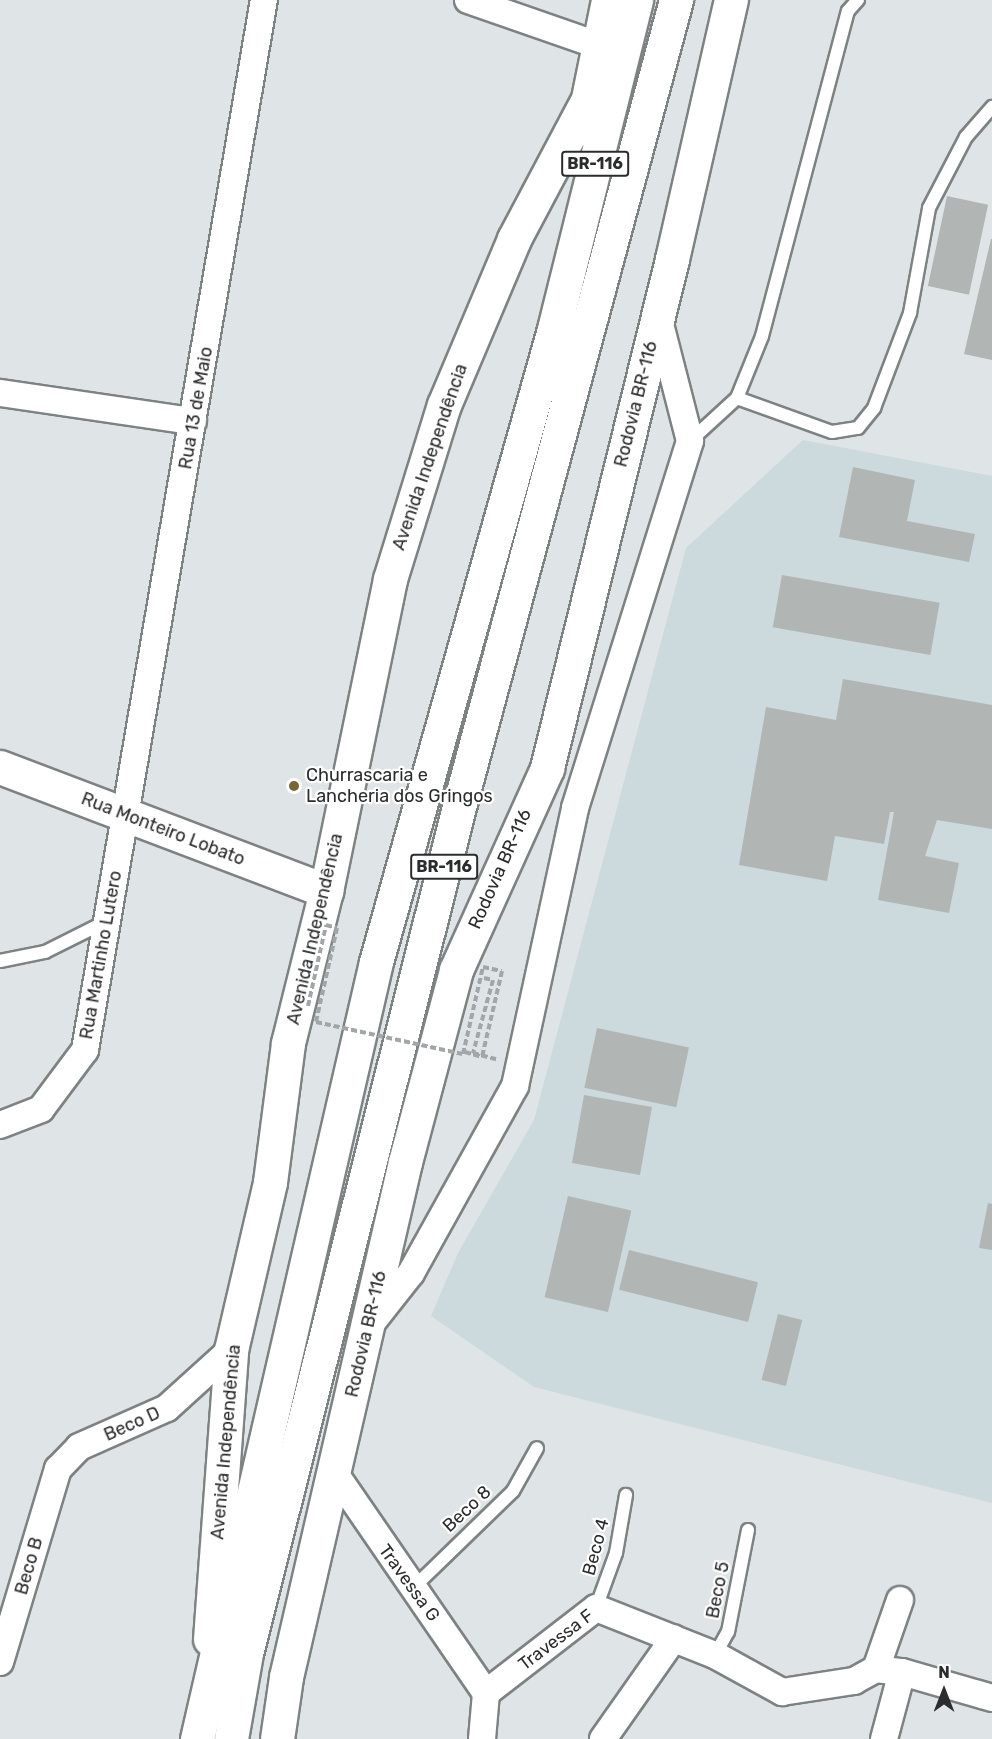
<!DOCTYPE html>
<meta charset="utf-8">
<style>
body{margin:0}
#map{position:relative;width:992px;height:1739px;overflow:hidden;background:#dfe4e6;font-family:Rubik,sans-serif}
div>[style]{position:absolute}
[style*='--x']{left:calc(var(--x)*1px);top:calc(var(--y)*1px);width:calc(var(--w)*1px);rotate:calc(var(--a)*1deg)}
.built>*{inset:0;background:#ccd9dd}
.building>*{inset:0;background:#b1b6b5;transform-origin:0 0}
.path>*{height:4px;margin-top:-2px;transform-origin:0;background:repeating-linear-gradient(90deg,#a2a6a8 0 6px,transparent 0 9px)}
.roads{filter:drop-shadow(2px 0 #7d8283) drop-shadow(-2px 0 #7d8283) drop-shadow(0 2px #7d8283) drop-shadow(0 -2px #7d8283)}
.lane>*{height:12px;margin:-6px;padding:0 6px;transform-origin:6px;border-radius:6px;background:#fff}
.street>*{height:26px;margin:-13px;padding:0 13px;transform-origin:13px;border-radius:13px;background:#fff}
.secondary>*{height:33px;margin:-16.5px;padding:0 16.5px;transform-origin:16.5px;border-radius:16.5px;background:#fff}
.highway>*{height:33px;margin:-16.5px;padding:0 16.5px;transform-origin:16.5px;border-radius:16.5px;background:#fff}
.path-bridge>*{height:4px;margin-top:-2px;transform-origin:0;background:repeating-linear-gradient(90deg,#a2a6a8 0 6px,transparent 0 9px)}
.dots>*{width:16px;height:16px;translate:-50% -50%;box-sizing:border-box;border:3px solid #fff;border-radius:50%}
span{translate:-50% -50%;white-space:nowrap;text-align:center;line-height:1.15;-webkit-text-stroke:4.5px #fff;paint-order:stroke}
.shield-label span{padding:2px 4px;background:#fff;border:2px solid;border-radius:4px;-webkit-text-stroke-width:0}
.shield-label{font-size:16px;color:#2b2c2d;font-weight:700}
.street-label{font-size:18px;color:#2b2c2d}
.poi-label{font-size:18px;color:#2b2c2d}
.left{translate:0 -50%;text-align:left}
.north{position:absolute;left:914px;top:1661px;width:60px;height:60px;-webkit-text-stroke:4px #fff;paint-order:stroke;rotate:0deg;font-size:16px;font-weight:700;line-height:24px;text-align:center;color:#2b2c2d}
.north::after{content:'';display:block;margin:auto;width:21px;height:27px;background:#2b2c2d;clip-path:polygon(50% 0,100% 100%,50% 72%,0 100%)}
</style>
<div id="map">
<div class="built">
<i style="clip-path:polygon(803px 440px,992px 476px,992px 1503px,534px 1387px,431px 1316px,458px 1253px,534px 1120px,686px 548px)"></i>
</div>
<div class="building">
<i style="left:947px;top:196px;width:42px;height:92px;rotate:12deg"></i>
<i style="clip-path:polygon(991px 239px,992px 239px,992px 360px,964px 354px)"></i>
<i style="clip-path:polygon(853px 467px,915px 480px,907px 521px,975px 534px,969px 562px,839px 537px)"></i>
<i style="left:782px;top:575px;width:160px;height:53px;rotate:10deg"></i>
<i style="clip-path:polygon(843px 679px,992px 705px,992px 829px,937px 820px,925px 856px,959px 863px,949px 913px,878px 900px,894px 812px,890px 812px,884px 844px,835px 836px,827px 881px,739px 865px,766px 707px,836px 720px)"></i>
<i style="left:597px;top:1028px;width:94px;height:61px;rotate:12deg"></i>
<i style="left:584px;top:1095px;width:69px;height:69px;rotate:10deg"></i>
<i style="left:568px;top:1196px;width:65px;height:104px;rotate:13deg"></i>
<i style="clip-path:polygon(988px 1203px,992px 1204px,992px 1250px,979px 1248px)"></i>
<i style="left:629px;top:1250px;width:133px;height:41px;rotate:14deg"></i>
<i style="left:778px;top:1314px;width:25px;height:68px;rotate:14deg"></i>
</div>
<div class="path">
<i style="--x:484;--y:978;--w:9;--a:13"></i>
<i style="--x:493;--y:980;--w:76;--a:105.3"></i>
<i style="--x:473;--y:1053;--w:24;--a:15"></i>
<i style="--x:465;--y:1052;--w:18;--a:16"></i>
</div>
<div class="roads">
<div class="lane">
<i style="--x:737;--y:398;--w:101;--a:19.7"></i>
<i style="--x:832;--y:432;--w:26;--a:-9"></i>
<i style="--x:858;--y:428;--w:26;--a:-51"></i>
<i style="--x:874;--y:408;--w:102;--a:-69.2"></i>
<i style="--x:910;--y:313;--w:107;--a:-79.7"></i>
<i style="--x:929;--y:208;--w:80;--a:-62.5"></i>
<i style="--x:966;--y:137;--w:40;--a:-49"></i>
<i style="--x:690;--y:441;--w:64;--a:-42.5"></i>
<i style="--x:737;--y:398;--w:67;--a:-68"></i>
<i style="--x:762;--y:336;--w:336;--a:-75.2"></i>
<i style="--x:848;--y:11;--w:15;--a:-48"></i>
<i style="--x:0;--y:961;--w:46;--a:-11.3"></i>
<i style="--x:45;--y:952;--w:69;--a:-26.6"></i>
<i style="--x:413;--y:1588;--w:139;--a:-44.1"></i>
<i style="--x:513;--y:1491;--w:49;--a:-60.8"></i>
<i style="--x:596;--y:1608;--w:59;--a:-70"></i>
<i style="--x:616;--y:1553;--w:59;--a:-80.2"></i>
<i style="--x:715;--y:1655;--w:26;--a:-61"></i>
<i style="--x:728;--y:1632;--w:104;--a:-78.9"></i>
</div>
<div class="street">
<i style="--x:468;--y:0;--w:137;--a:19.2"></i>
<i style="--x:0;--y:393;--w:195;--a:8.3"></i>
<i style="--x:0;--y:1125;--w:44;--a:-21.3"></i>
<i style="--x:41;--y:1109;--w:74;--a:-53.3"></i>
<i style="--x:85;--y:1050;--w:1065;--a:-80.33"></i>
<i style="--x:370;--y:1325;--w:66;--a:-51.7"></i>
<i style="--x:411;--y:1273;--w:214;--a:-60.9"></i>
<i style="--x:515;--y:1086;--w:284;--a:-77.8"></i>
<i style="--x:575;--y:808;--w:385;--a:-72.6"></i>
<i style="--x:690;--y:441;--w:129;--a:-104.4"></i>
<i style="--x:334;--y:1472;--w:268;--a:55.5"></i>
<i style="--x:0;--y:1662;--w:202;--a:-73.3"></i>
<i style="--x:58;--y:1469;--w:30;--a:-46"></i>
<i style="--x:79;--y:1447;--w:96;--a:-23.9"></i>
<i style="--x:167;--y:1408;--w:86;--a:-42.2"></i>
<i style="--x:876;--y:1669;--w:73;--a:-70.8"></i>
<i style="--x:482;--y:1739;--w:46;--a:-85"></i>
<i style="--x:486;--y:1693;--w:139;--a:-37.7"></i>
<i style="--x:596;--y:1608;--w:128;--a:21.6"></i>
<i style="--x:715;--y:1655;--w:77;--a:28.9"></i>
<i style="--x:782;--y:1692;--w:73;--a:-8.7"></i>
<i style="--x:854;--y:1681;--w:25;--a:-29"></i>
<i style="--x:876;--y:1669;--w:26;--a:7"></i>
<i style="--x:902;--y:1672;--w:94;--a:16.1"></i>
<i style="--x:603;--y:1739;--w:123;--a:-54.9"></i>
<i style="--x:884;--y:1739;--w:69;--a:-75"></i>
</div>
<div class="secondary">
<i style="--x:582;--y:128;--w:131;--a:-78.5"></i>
<i style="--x:0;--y:767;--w:349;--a:20.8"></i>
<i style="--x:210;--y:1639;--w:290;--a:-85.8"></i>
<i style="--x:231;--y:1350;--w:172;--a:-76.9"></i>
<i style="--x:270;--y:1182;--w:140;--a:-82.6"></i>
<i style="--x:288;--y:1043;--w:157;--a:-76"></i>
<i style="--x:326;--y:891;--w:318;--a:-78.4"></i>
<i style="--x:390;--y:579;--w:182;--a:-72.8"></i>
<i style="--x:444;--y:405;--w:180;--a:-67.1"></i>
<i style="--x:514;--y:239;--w:152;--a:-62.1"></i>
<i style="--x:277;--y:1739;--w:63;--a:-81.7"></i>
<i style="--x:286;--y:1677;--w:529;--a:-76.99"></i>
<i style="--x:405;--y:1162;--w:199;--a:-75.1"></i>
<i style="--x:456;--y:970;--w:222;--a:-65.7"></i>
<i style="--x:547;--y:768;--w:524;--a:-76.2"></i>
<i style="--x:672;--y:259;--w:266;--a:-77.2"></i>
</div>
<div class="highway">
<i style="--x:197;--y:1739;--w:797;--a:-77.03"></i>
<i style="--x:376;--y:962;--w:658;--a:-74.29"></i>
<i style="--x:554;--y:329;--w:339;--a:-76"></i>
<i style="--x:231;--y:1739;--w:87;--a:-80.1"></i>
<i style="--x:246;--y:1653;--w:872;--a:-75.87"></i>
<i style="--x:459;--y:807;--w:836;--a:-74.95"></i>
</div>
</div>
<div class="path-bridge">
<i style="--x:308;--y:1006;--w:83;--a:-77.5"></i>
<i style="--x:326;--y:925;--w:11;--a:15"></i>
<i style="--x:337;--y:928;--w:96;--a:102.6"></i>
<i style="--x:316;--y:1022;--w:150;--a:12.3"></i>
<i style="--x:463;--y:1054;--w:89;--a:-77.1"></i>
<i style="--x:483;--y:967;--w:19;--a:12"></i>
<i style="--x:502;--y:971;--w:88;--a:103.1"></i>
</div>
<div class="dots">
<i style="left:294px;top:786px;background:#786634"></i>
</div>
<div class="shield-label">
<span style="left:595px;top:164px">BR-116</span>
<span style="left:444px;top:867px">BR-116</span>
</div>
<div class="street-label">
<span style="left:636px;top:404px;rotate:-76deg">Rodovia BR-116</span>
<span style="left:196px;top:408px;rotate:-80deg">Rua 13 de Maio</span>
<span style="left:430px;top:457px;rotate:-71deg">Avenida Independência</span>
<span style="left:163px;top:829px;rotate:21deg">Rua Monteiro Lobato</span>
<span style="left:500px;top:869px;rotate:-66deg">Rodovia BR-116</span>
<span style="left:315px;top:929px;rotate:-77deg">Avenida Independência</span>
<span style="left:101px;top:955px;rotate:-80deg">Rua Martinho Lutero</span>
<span style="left:366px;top:1334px;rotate:-77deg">Rodovia BR-116</span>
<span style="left:132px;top:1424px;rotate:-24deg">Beco D</span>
<span style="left:226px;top:1442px;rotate:-85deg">Avenida Independência</span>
<span style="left:467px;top:1509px;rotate:-43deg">Beco 8</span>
<span style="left:596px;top:1547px;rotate:-75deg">Beco 4</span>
<span style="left:29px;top:1566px;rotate:-74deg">Beco B</span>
<span style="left:409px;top:1583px;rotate:54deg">Travessa G</span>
<span style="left:718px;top:1590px;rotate:-79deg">Beco 5</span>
<span style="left:556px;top:1640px;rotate:-37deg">Travessa F</span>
</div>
<div class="poi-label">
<span class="left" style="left:306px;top:786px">Churrascaria e<br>Lancheria dos Gringos</span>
</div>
<div class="north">N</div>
</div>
